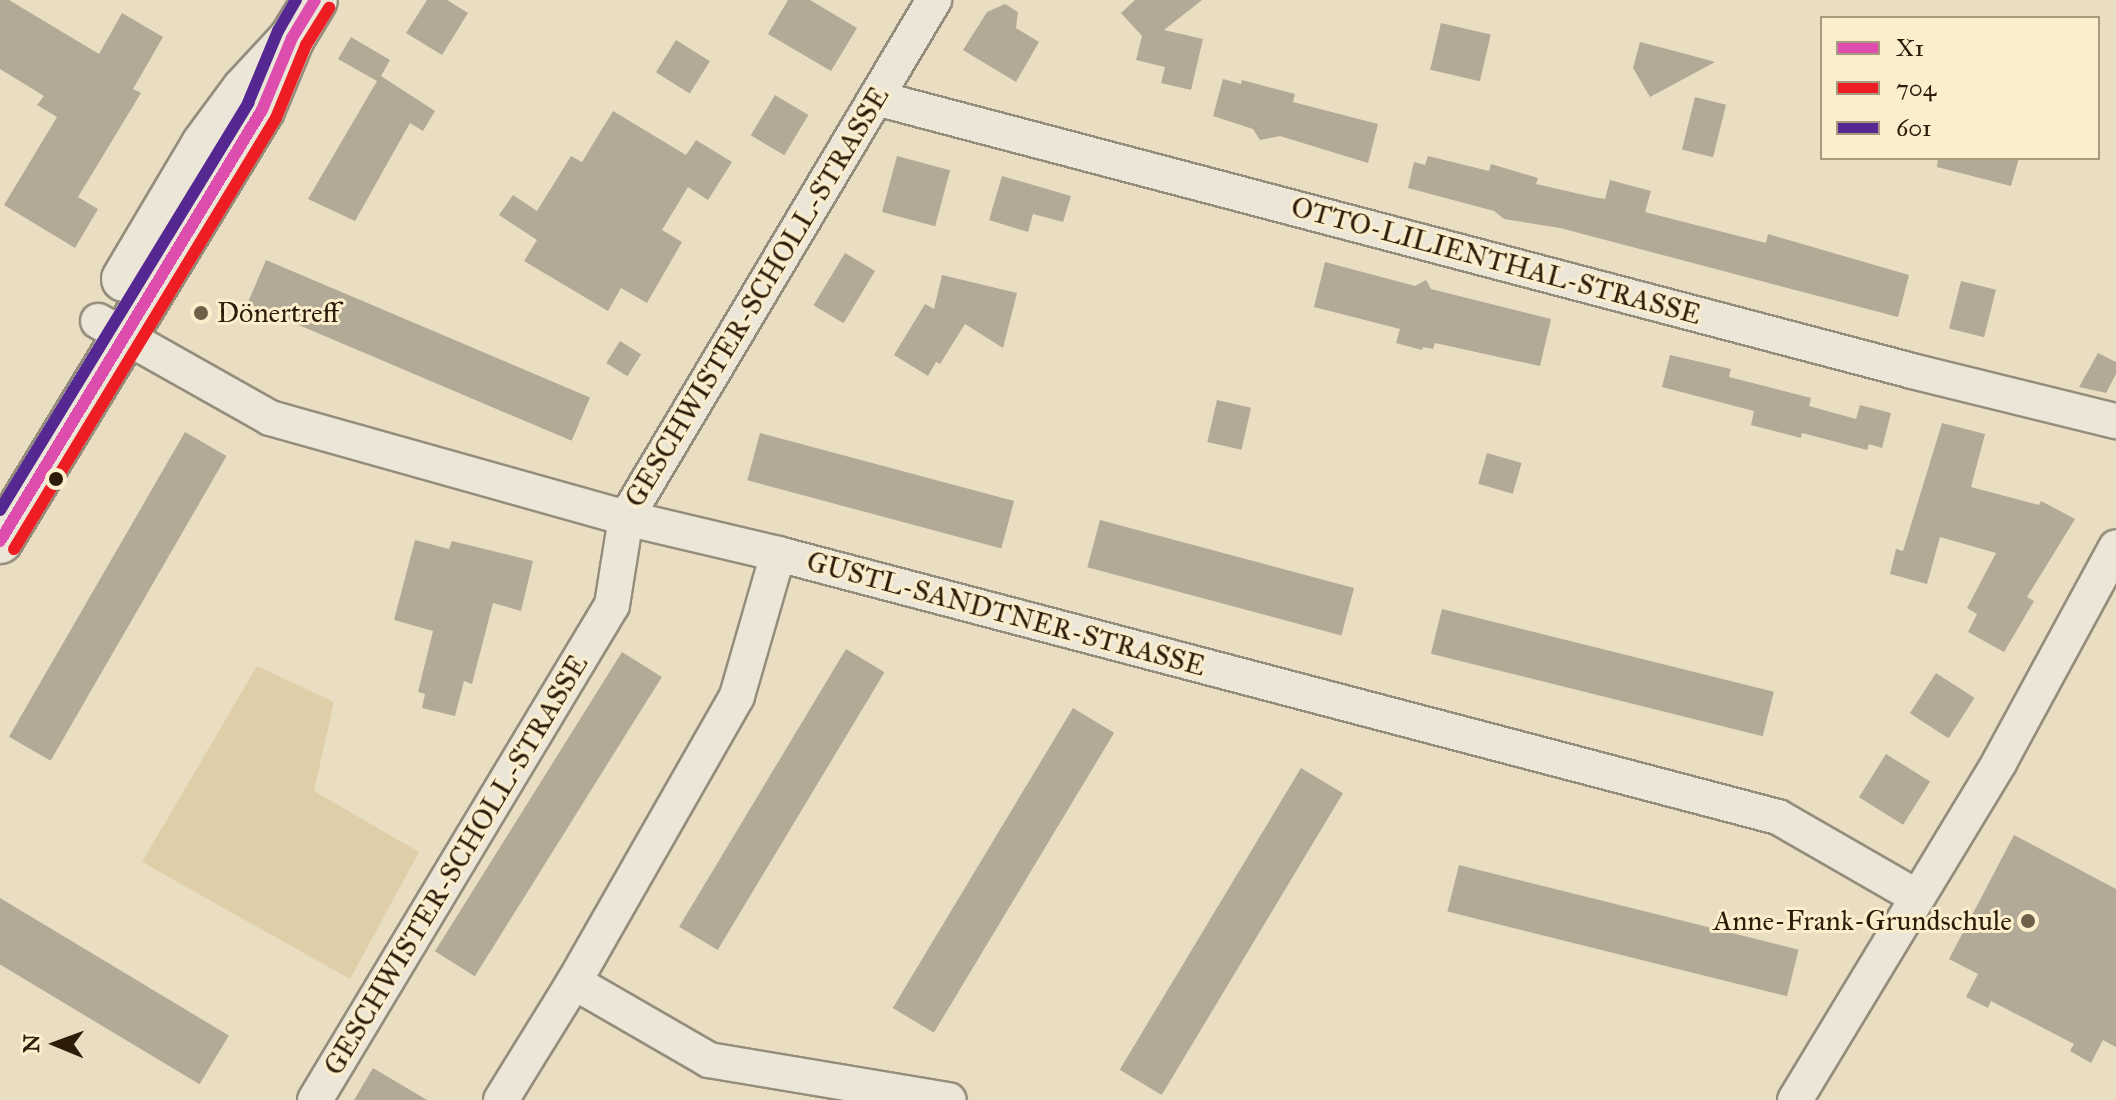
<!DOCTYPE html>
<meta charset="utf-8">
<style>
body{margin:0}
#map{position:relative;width:2116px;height:1100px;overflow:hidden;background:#e9dec2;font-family:"IM FELL Great Primer",serif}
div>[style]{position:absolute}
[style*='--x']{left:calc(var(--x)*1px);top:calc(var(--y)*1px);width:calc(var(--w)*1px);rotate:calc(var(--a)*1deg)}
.green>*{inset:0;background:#dfcfa9}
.building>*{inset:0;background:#b2aa97;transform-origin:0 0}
.roads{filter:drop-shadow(2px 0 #958d7c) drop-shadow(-2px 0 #958d7c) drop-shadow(0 2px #958d7c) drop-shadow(0 -2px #958d7c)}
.minor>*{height:34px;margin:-17px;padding:0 17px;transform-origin:17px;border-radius:17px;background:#ece6d8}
.secondary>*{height:44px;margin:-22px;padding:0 22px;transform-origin:22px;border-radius:22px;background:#ece6d8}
.bus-1>*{height:12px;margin:-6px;padding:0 6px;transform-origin:6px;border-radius:6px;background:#dd4dae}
.bus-2>*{height:12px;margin:-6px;padding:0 6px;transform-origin:6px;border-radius:6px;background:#ee1d23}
.bus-3>*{height:12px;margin:-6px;padding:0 6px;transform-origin:6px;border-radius:6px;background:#542791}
.dots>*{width:22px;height:22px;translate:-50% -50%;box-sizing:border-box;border:4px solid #fbeecd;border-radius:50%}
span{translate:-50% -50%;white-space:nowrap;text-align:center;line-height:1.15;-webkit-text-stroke:6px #fbeecd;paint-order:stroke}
.street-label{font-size:28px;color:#2d1c09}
.poi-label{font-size:28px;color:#2d1c09}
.left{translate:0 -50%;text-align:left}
.right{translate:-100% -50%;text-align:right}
.legend{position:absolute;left:1820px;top:16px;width:280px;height:144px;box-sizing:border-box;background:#fbeecd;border:2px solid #a99a7f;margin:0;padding:10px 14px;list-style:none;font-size:24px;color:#2d1c09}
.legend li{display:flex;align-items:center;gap:16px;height:40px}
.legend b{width:40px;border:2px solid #a99a7f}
.north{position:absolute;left:16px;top:1004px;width:80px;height:80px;-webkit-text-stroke:6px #fbeecd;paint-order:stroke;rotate:271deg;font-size:22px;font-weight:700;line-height:32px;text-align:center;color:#2d1c09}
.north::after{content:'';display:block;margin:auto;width:28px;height:36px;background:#2d1c09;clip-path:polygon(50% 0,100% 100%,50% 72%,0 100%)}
</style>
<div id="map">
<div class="green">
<i style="clip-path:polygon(257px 666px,334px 702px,314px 791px,419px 852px,350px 979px,142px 862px)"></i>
</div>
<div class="building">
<i style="clip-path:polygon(0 0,9px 0,99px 54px,122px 13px,163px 37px,133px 89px,141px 93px,78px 197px,98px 209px,75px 248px,4px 205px,57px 117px,37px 105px,44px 96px,0 69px)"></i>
<i style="clip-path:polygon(427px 0,447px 0,468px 13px,442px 55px,406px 33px)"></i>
<i style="clip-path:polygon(788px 0,810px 0,857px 28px,831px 71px,768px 34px)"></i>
<i style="clip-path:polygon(1135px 0,1202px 0,1164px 30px,1203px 39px,1191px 90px,1161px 83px,1165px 67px,1136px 60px,1142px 36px,1121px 13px)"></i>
<i style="clip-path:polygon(1005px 4px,1018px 12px,1016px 28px,1039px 42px,1016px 82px,963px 50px,987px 12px)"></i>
<i style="left:1441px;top:23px;width:51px;height:48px;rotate:13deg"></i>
<i style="clip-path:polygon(351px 37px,390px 60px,381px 76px,435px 111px,423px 131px,410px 123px,355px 221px,308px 199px,377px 81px,338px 59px)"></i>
<i style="left:676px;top:40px;width:40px;height:38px;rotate:32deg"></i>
<i style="clip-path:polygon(1640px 42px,1686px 54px,1715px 62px,1650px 97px,1633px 68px)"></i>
<i style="clip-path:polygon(1223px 79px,1241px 84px,1242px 80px,1295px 94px,1293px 102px,1378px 124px,1368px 163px,1280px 136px,1260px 140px,1253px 129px,1213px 116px)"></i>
<i style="left:775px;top:95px;width:39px;height:47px;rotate:31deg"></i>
<i style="left:1695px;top:97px;width:32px;height:54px;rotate:14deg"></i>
<i style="clip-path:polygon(613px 111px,686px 155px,696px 140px,732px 162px,708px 200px,688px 187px,662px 230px,682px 242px,647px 303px,621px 288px,608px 311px,524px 261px,537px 240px,499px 215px,513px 195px,537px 211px,571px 156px,582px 162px)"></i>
<i style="left:897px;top:156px;width:55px;height:58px;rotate:15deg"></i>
<i style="clip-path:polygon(1428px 156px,1489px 171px,1491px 164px,1538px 178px,1536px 184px,1593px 197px,1605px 199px,1610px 180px,1651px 191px,1645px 212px,1766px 243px,1768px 234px,1909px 275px,1898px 317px,1560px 228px,1504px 219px,1494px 211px,1408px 188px,1414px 162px,1425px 165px)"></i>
<i style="clip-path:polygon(1938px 158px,2019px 158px,2011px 186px,1937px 167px)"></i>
<i style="clip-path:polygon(1002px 176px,1071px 196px,1063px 222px,1033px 214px,1028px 232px,989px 220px)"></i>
<i style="left:845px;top:253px;width:35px;height:61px;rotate:31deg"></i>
<i style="left:266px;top:260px;width:352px;height:47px;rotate:23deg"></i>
<i style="clip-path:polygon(1325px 262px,1415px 286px,1426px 280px,1431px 289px,1551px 319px,1540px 366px,1435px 343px,1433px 349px,1423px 347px,1422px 350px,1396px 343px,1400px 329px,1314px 307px)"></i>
<i style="clip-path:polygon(942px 275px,1017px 293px,1003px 348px,965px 324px,940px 364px,936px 362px,928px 376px,894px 355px,925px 304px,934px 309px)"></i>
<i style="left:1961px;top:281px;width:36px;height:49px;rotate:14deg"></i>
<i style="left:620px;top:341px;width:25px;height:26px;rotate:32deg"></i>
<i style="clip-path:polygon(2098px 353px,2116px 362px,2116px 374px,2106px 393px,2079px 387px)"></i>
<i style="clip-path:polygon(1670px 355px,1731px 369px,1729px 377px,1811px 398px,1809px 406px,1856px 419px,1860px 405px,1891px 413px,1882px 448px,1869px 444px,1867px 450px,1802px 433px,1801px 438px,1751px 425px,1754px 411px,1662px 387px)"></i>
<i style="left:1217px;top:400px;width:35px;height:43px;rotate:13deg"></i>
<i style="clip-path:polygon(1942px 423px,1985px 434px,1971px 487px,2039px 505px,2041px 501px,2075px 519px,2027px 597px,2034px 601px,2004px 652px,1968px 632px,1977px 614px,1967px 608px,1996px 553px,1940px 537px,1927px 584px,1890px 574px,1896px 549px,1903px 551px)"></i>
<i style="left:185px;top:432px;width:48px;height:352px;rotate:30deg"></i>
<i style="left:760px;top:433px;width:263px;height:49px;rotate:15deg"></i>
<i style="left:1487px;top:453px;width:36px;height:32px;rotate:16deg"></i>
<i style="left:1100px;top:520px;width:263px;height:49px;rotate:15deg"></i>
<i style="clip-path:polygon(415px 540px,449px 549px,452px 541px,533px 561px,521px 611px,493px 603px,472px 684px,464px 681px,455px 716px,422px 708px,425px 694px,418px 692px,433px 631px,394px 620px)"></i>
<i style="left:1442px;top:609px;width:342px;height:46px;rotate:14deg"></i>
<i style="left:846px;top:649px;width:45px;height:324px;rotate:31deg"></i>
<i style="left:622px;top:652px;width:47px;height:353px;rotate:32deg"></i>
<i style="left:1936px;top:673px;width:46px;height:48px;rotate:33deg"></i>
<i style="left:1073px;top:708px;width:48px;height:350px;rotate:31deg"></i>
<i style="left:1886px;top:754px;width:52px;height:51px;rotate:32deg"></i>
<i style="left:1301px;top:768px;width:49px;height:352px;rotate:31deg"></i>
<i style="clip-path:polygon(2014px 835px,2116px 889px,2116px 1047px,2103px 1040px,2091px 1063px,2070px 1051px,2074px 1044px,1991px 1001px,1988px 1008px,1966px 997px,1978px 974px,1949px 959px)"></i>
<i style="left:1459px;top:865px;width:350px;height:48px;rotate:14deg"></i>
<i style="left:0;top:898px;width:267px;height:57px;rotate:31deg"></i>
<i style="clip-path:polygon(373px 1068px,427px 1100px,354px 1100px)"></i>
</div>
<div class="roads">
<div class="minor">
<i style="--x:876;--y:98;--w:1071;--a:14.76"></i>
<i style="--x:1912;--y:371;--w:210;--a:13.8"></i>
<i style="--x:98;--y:321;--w:197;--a:29.4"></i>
<i style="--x:270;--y:418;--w:370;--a:15.7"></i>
<i style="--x:626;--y:518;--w:156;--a:13.3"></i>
<i style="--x:778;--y:554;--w:1034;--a:14.74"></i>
<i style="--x:1778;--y:817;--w:160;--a:29.9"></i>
<i style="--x:574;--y:982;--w:156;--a:30"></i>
<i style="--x:709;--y:1060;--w:243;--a:9.5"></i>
<i style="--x:315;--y:1100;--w:577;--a:-59.04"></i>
<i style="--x:612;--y:605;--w:88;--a:-80.9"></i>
<i style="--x:626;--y:518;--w:603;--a:-59.26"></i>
<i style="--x:501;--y:1100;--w:139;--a:-58.3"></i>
<i style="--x:574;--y:982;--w:329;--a:-60.3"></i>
<i style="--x:737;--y:696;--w:148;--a:-73.9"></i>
<i style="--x:1795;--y:1100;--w:396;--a:-58.8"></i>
<i style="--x:2000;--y:761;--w:243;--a:-61.5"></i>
</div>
<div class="secondary">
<i style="--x:124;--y:279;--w:157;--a:-59.3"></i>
<i style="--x:204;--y:144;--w:67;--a:-53.5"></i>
<i style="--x:244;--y:90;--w:71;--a:-47.3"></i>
<i style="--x:292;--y:38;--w:44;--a:-58.8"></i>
<i style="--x:0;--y:541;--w:504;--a:-58.71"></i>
<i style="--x:262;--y:110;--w:78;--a:-67.4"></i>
</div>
</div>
<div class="bus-1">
<i style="--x:0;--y:541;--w:504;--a:-58.71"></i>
<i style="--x:262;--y:110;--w:78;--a:-67.4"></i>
<i style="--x:292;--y:38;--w:44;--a:-58.8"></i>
</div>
<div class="bus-2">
<i style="--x:14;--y:549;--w:504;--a:-58.71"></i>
<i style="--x:276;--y:118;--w:79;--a:-67.7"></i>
<i style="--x:306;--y:45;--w:44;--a:-58.1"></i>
</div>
<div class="bus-3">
<i style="--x:0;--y:510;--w:477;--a:-58.6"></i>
<i style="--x:248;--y:103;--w:78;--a:-67.4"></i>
<i style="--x:278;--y:31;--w:36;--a:-60"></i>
</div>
<div class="dots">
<i style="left:201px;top:313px;background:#6f604a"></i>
<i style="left:56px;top:479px;background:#2d1c09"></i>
<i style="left:2028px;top:921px;background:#6f604a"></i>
</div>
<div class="street-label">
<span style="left:1496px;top:261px;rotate:15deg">OTTO-LILIENTHAL-STRASSE</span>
<span style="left:757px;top:297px;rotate:-59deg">GESCHWISTER-SCHOLL-STRASSE</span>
<span style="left:1006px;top:614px;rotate:15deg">GUSTL-SANDTNER-STRASSE</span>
<span style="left:456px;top:865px;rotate:-59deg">GESCHWISTER-SCHOLL-STRASSE</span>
</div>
<div class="poi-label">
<span class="left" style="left:217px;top:313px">Dönertreff</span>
<span class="right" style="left:2012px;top:921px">Anne-Frank-Grundschule</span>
</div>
<ul class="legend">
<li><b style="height:10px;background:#dd4dae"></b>X1</li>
<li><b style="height:10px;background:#ee1d23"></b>704</li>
<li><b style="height:10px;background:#542791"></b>601</li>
</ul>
<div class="north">N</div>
</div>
